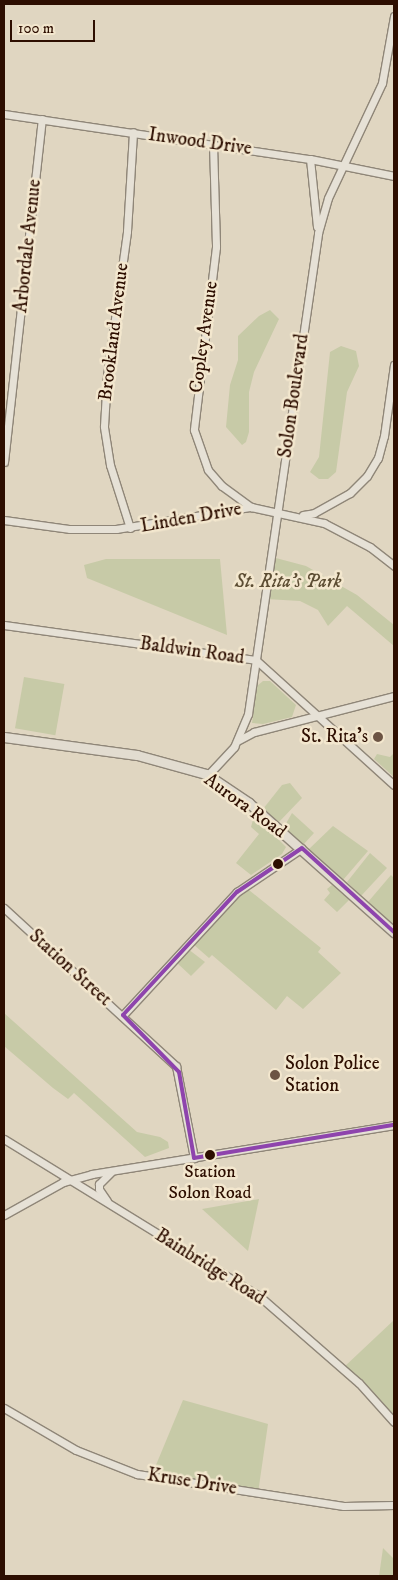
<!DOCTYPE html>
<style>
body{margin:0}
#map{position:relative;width:398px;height:1580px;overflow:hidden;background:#e0d6c1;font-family:"IM FELL DW Pica",serif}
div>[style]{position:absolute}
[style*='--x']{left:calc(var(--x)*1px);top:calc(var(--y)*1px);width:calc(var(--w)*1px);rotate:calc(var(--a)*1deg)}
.green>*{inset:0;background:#c7caa7;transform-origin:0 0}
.roads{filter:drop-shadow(1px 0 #8f8678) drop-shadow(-1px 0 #8f8678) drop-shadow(0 1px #8f8678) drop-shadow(0 -1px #8f8678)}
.minor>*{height:7px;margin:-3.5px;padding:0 3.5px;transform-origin:3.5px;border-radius:3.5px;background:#e6e1d6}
.major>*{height:9px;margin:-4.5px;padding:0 4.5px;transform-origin:4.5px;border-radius:4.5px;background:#e2dcd0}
.bus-1>*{height:4px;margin:-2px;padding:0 2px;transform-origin:2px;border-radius:2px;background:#8e44ad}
.dots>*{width:14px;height:14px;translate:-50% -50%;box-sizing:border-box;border:2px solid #f3e7ce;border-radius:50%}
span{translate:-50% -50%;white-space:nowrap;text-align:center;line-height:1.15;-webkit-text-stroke:5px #f3e7ce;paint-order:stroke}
.bus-label{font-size:18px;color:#2d0e00}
.street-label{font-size:19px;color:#2d0e00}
.park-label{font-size:19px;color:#5c4d33;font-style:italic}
.poi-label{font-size:19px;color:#2d0e00}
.right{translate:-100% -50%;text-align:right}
.left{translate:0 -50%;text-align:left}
.frame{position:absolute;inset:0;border:5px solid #2d0e00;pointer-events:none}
.scale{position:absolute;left:10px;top:20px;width:85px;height:22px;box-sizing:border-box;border:2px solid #2d0e00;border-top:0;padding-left:6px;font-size:15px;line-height:18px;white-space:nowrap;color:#2d0e00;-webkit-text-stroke:4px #f3e7ce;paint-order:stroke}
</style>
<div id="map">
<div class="green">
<i style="clip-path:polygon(270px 310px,279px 319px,254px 372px,249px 392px,249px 432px,246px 442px,242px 445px,226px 427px,230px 385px,238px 360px,238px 336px,259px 316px)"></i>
<i style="clip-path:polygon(341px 346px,356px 351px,359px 366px,347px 392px,336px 472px,328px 479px,319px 479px,310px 472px,319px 457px,330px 352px)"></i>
<i style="clip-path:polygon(272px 557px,306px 566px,357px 595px,394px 625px,394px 646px,347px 606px,328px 626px,318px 610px,300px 601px,266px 599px)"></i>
<i style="clip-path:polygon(106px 559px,220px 559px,227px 635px,87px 578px,84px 565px)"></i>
<i style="left:24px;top:677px;width:41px;height:52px;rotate:10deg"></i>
<i style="clip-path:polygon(263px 681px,270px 681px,296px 705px,292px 717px,263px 724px,252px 723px,257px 686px)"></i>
<i style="clip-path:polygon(394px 753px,394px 777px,374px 759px,377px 754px,390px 757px)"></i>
<i style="clip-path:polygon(290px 783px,302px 798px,278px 823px,263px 809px,282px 785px)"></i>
<i style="clip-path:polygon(292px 813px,314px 833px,303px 845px,284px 827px)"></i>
<i style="clip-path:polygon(253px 820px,259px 820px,286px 847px,282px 854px,251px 875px,236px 863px,259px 834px,251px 827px)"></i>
<i style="clip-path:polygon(333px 826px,368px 851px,343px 880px,308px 850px)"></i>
<i style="clip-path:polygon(370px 853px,387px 868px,361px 896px,347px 882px)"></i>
<i style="clip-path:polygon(391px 875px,394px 878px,394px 927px,368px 902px)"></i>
<i style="clip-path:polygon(332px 885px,349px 900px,337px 912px,324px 900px,330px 893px,327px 889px)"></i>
<i style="clip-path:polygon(244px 886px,321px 948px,318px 952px,341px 973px,303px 1009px,287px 996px,276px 1010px,212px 955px,209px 958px,193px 944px)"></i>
<i style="clip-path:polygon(188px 949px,205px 962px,191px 976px,176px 962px)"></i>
<i style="clip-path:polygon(4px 1013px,137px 1132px,160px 1137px,168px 1142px,169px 1148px,145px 1157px,74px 1093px,68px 1099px,53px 1088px,4px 1046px)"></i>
<i style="clip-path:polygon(259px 1199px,248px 1251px,202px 1209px)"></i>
<i style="clip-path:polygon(394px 1320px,394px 1422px,343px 1368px)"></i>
<i style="clip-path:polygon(183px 1400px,268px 1424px,258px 1493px,151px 1477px)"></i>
<i style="clip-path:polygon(383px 1548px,394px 1559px,394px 1576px,379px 1576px)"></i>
</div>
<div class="roads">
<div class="minor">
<i style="--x:4;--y:114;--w:309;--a:8.4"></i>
<i style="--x:310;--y:159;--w:86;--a:11.4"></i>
<i style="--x:213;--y:144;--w:103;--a:88.3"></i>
<i style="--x:216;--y:247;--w:184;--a:96.9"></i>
<i style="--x:194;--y:430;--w:42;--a:70.7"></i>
<i style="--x:208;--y:470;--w:21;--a:49"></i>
<i style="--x:222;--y:486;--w:36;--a:36"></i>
<i style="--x:310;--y:159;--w:68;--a:84.1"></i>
<i style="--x:4;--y:462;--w:345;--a:-83.7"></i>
<i style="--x:303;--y:515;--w:11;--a:-10"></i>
<i style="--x:314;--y:513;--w:41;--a:-29.1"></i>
<i style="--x:350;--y:493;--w:24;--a:-45"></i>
<i style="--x:367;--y:476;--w:21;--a:-59"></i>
<i style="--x:378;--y:458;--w:23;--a:-75"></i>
<i style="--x:384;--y:436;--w:72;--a:-82"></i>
<i style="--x:4;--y:520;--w:67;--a:7.8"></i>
<i style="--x:70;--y:529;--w:46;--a:0"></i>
<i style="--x:116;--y:529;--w:137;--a:-9.3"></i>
<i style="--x:251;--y:507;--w:75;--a:12.4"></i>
<i style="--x:324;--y:523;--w:52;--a:27.6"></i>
<i style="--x:370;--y:547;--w:31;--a:38"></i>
<i style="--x:130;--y:528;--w:66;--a:-107.6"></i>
<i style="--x:110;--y:465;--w:39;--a:-99"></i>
<i style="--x:104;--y:426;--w:50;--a:-86.6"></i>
<i style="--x:107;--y:376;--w:146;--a:-82.1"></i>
<i style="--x:127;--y:231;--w:99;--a:-86.5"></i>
<i style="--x:4;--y:625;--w:254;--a:7.9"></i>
<i style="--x:256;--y:660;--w:186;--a:42.2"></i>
<i style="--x:239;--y:740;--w:17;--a:-28"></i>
<i style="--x:254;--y:732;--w:145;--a:-14.4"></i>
<i style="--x:207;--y:776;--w:40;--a:-47"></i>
<i style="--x:234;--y:747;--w:36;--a:-67"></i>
<i style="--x:248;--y:714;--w:486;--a:-81.7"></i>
<i style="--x:318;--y:233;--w:36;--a:-74"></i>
<i style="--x:328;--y:198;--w:127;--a:-64.8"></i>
<i style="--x:382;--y:83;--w:68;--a:-79.8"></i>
<i style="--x:4;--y:908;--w:234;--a:42.6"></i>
<i style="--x:176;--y:1066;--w:94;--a:78.9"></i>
<i style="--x:123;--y:1015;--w:168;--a:-47.2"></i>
<i style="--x:237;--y:892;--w:78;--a:-34.1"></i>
<i style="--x:4;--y:1139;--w:298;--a:31.6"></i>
<i style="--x:258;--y:1295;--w:134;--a:41.1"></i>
<i style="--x:359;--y:1383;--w:52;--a:48.1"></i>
<i style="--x:107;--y:1201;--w:14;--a:-124"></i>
<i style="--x:99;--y:1189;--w:5;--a:-90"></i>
<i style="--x:99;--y:1184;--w:17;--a:-45"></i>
<i style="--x:4;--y:1215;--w:68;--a:-29.2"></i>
<i style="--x:63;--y:1182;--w:30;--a:-15"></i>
<i style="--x:92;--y:1174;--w:306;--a:-9.2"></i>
<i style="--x:4;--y:1408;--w:83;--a:30.3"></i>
<i style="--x:76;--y:1450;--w:66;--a:21.5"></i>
<i style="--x:137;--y:1474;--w:209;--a:8.8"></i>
<i style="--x:344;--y:1506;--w:50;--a:-1.1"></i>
</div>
<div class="major">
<i style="--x:4;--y:737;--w:134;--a:7.7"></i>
<i style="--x:137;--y:755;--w:72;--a:15.4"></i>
<i style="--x:206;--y:774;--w:52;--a:34"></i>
<i style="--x:249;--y:803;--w:194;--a:41.7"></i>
</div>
</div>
<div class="bus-1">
<i style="--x:302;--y:848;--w:125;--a:42.4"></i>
<i style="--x:123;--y:1015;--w:168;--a:-47.2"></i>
<i style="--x:237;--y:892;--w:78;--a:-34.1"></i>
<i style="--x:123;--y:1015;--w:80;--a:45.5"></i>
<i style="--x:179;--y:1072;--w:87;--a:80.1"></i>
<i style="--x:194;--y:1158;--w:203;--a:-9.4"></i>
</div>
<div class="dots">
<i style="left:378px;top:737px;background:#6c5444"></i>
<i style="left:278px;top:864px;background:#2d0e00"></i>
<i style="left:275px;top:1075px;background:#6c5444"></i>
<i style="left:210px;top:1155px;background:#2d0e00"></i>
</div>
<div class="bus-label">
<span style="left:210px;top:1183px">Station<br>Solon Road</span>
</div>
<div class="street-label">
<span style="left:200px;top:142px;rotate:8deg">Inwood Drive</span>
<span style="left:28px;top:246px;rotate:-84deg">Arbordale Avenue</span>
<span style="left:114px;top:332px;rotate:-83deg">Brookland Avenue</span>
<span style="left:204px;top:337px;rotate:-82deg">Copley Avenue</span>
<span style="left:294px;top:396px;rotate:-82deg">Solon Boulevard</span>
<span style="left:191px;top:518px;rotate:-10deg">Linden Drive</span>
<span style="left:192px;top:651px;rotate:8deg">Baldwin Road</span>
<span style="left:245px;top:806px;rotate:36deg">Aurora Road</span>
<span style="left:70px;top:968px;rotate:42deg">Station Street</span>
<span style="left:210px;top:1267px;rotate:32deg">Bainbridge Road</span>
<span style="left:192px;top:1482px;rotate:9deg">Kruse Drive</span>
</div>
<div class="park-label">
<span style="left:288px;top:582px">St. Rita's Park</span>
</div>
<div class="poi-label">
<span class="right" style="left:368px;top:737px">St. Rita's</span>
<span class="left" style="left:285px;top:1075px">Solon Police<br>Station</span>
</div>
<div class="frame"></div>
<div class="scale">100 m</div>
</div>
